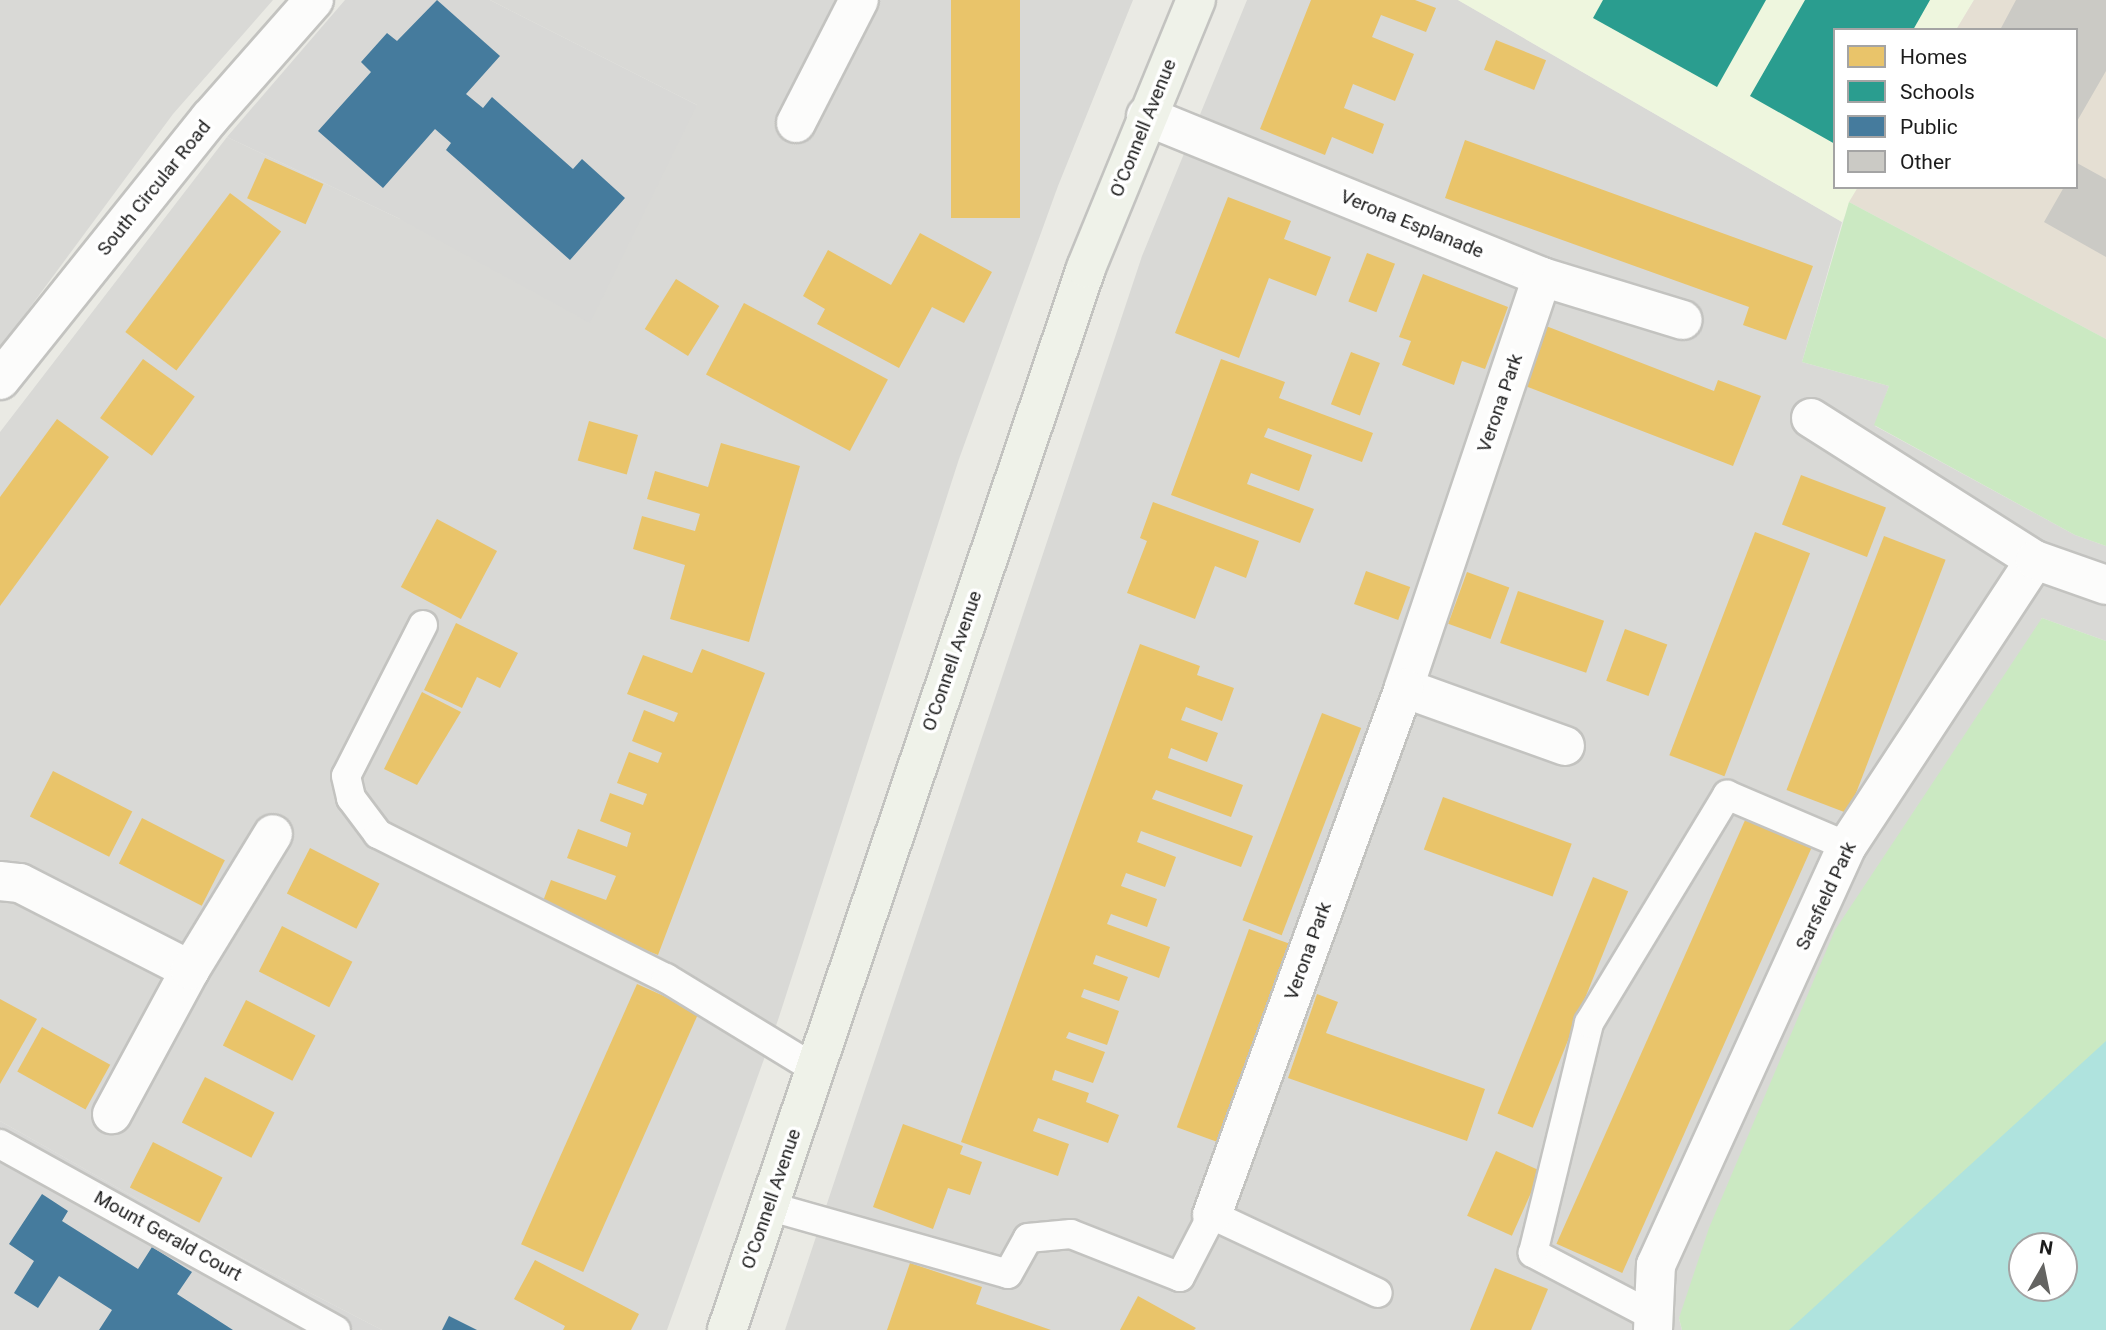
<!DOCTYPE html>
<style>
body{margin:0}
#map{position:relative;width:2106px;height:1330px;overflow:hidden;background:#eaeae4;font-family:Roboto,sans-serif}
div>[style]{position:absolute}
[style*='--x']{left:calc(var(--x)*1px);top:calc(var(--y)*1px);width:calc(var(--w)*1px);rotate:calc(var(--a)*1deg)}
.residential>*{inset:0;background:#d9d9d6}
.education>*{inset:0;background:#eef6de}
.religious>*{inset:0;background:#d8d8d6}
.military>*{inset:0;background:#e5dfd3}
.grass>*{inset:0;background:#cbe9c2}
.pitch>*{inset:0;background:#afe3de}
.homes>*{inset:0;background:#e9c46a;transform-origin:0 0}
.schools>*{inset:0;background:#2a9d8f}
.public>*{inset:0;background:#457b9d}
.building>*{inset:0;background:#cbcac5}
.roads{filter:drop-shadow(2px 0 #c3c3c0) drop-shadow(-2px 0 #c3c3c0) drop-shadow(0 2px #c3c3c0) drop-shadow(0 -2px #c3c3c0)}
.lane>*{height:28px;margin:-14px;padding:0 14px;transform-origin:14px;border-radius:14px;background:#fcfcfb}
.street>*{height:38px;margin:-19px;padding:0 19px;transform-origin:19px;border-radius:19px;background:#fcfcfb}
.secondary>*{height:38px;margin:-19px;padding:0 19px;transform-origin:19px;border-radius:19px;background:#eff2e9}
span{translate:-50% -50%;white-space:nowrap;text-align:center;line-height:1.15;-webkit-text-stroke:7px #fff;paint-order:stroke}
.street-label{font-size:19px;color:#1c1c1c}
.legend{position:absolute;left:1833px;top:28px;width:245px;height:161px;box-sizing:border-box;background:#fff;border:2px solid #a4a4a4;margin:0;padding:9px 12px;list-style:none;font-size:21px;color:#1c1c1c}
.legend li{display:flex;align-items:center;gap:14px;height:35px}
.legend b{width:35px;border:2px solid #a4a4a4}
.north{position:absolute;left:2008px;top:1232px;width:70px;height:70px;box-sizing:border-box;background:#fff;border:2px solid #a4a4a4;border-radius:50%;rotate:9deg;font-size:19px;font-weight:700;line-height:28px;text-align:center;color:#1c1c1c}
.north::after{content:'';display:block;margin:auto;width:24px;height:32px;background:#646462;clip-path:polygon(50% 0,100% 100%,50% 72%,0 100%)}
</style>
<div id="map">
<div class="residential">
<i style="clip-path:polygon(0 0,273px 0,173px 114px,0 348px)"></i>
<i style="clip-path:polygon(490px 0,1133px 0,1058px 186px,959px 459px,778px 1020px,667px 1330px,382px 1330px,229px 1251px,0 1121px,0 432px,227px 137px,400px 219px,697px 105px)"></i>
<i style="clip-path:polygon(1247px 0,1458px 0,1842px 222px,1802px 362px,1889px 386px,1875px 426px,2075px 535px,2106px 546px,2106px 641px,2042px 618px,1679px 1318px,1682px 1330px,785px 1330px,1142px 256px)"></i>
</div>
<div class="education">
<i style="clip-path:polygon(1458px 0,1974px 0,1956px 30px,1835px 30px,1835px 187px,1858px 187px,1842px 222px)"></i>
</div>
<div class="religious">
<i style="clip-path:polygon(345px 0,490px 0,697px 105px,590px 323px,400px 219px,227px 137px)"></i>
<i style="clip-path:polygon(0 1121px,229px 1251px,382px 1330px,0 1330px)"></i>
</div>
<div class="military">
<i style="clip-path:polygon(1974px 0,2106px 0,2106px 339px,1849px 202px,1858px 187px,2076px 187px,2076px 30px,1956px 30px)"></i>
</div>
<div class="grass">
<i style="clip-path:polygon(1849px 202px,2106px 339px,2106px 546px,2075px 535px,1874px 425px,1889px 386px,1802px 362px)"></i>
<i style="clip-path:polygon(evenodd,2042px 618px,2106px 641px,2106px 1330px,1682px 1330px,1679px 1318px,1709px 1228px,1835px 930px,2042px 618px,2022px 1246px,2064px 1246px,2064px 1288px,2022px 1288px,2022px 1246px)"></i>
</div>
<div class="pitch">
<i style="clip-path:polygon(evenodd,2106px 1041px,2106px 1330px,1789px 1330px,2106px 1041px,2022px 1246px,2064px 1246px,2064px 1288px,2022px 1288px,2022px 1246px)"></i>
</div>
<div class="homes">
<i style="left:951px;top:0;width:69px;height:218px"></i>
<i style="clip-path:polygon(1311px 0,1415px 0,1436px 8px,1426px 32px,1381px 15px,1372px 37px,1414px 54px,1395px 101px,1353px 84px,1344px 108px,1384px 124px,1373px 154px,1332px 137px,1325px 155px,1260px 129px)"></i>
<i style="left:1496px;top:40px;width:54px;height:32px;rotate:22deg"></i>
<i style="clip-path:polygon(1465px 140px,1813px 266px,1786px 340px,1743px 325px,1749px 307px,1445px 198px)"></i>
<i style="left:265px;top:158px;width:64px;height:44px;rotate:24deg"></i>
<i style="left:230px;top:193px;width:64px;height:174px;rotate:37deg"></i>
<i style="clip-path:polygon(1228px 197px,1291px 221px,1284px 239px,1331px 257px,1316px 296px,1269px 278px,1239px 358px,1175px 333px)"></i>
<i style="clip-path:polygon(920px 233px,992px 272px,964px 323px,932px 307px,899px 368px,817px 324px,825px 309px,803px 296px,828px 250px,891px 285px)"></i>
<i style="left:1367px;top:253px;width:30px;height:52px;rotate:21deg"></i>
<i style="clip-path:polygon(1423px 274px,1508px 307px,1485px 369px,1462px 361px,1454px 385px,1402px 365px,1411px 341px,1399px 337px)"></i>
<i style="left:676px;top:279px;width:51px;height:59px;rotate:32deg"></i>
<i style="left:744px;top:303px;width:163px;height:81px;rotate:28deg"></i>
<i style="clip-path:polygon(1546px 326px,1714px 391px,1718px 380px,1761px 396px,1733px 466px,1523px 385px)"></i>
<i style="left:1351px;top:352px;width:31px;height:56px;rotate:21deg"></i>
<i style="left:143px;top:359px;width:64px;height:73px;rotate:36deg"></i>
<i style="clip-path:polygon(1221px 359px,1285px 382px,1279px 398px,1373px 433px,1362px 462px,1268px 428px,1264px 437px,1312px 455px,1299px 491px,1251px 473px,1247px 484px,1314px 509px,1300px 543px,1171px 495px)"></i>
<i style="clip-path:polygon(57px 419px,109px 457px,0 606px,0 497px)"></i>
<i style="left:589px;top:421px;width:51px;height:41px;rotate:16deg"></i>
<i style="clip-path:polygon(721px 443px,800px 466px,749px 642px,670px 619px,685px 565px,633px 549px,642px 516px,695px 531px,700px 514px,647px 499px,655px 471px,708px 487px)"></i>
<i style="left:1801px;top:475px;width:91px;height:53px;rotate:21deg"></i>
<i style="clip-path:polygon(1153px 502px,1259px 541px,1246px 578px,1215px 566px,1195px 619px,1127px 593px,1147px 541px,1140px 538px)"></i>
<i style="left:437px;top:519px;width:68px;height:77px;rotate:28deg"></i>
<i style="left:1755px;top:532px;width:59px;height:239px;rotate:21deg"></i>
<i style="left:1884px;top:536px;width:66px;height:272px;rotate:21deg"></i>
<i style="left:1366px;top:571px;width:47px;height:35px;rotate:20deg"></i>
<i style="left:1467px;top:572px;width:45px;height:55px;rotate:20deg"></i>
<i style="left:1518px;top:591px;width:91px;height:55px;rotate:19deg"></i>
<i style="clip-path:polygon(456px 623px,518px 653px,500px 688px,477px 677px,462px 708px,424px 690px)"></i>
<i style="left:1625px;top:629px;width:45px;height:55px;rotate:20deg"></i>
<i style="clip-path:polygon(1140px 644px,1200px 666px,1197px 675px,1234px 688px,1222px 721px,1186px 707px,1181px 720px,1218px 733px,1207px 762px,1171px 748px,1168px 758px,1243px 785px,1231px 817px,1156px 790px,1152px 799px,1253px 836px,1241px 867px,1141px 831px,1137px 842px,1176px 857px,1165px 887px,1126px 873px,1121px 886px,1157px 899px,1147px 927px,1111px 914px,1107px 924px,1170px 947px,1159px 978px,1096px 955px,1093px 964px,1128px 977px,1119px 1001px,1084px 989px,1081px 997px,1119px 1011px,1107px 1045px,1069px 1032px,1066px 1038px,1105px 1052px,1093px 1083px,1055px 1070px,1052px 1080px,1089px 1093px,1086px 1102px,1119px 1115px,1108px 1143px,1038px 1118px,1033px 1131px,1069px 1144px,1058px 1176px,961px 1142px)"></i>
<i style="clip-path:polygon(702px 649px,765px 673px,658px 955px,540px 909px,551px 880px,606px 900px,616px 876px,567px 858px,578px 829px,627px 847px,631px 833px,600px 821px,610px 793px,643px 805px,647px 794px,617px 783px,629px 752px,658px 763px,662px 753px,632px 741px,644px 710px,674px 722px,678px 713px,627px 694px,643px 655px,692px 673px)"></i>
<i style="clip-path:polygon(422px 692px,461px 712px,417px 785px,384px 769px)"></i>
<i style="left:1322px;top:713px;width:42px;height:222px;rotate:21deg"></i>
<i style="left:53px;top:771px;width:89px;height:51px;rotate:27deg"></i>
<i style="left:1443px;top:797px;width:137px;height:56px;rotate:20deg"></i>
<i style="left:142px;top:818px;width:93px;height:51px;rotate:27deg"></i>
<i style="left:1746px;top:818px;width:72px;height:466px;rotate:24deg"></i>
<i style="left:310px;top:848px;width:78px;height:51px;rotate:27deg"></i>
<i style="left:1593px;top:877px;width:38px;height:255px;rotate:22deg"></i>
<i style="left:282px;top:926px;width:79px;height:51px;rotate:27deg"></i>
<i style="left:1249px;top:929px;width:44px;height:211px;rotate:20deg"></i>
<i style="left:637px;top:984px;width:68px;height:285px;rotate:24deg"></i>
<i style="clip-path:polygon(1317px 994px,1338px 1002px,1326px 1033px,1485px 1089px,1467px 1141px,1288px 1078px)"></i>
<i style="clip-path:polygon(0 999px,37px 1019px,0 1084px)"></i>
<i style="left:246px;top:1000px;width:78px;height:51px;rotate:27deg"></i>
<i style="left:42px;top:1027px;width:78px;height:51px;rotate:29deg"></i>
<i style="left:205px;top:1077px;width:78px;height:51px;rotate:27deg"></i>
<i style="clip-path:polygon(903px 1124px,963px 1146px,960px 1154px,982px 1162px,970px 1195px,948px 1188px,933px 1229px,873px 1207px)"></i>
<i style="left:153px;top:1142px;width:78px;height:51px;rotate:27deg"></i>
<i style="left:1496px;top:1151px;width:49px;height:71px;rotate:24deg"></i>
<i style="clip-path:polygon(535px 1260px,639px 1314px,631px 1330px,563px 1330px,565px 1326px,514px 1299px)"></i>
<i style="clip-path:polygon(910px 1263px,982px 1287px,976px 1304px,1051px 1330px,887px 1330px)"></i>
<i style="clip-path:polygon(1495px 1268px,1548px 1289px,1531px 1330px,1470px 1330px)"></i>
<i style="clip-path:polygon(1138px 1296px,1196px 1328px,1194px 1330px,1120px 1330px)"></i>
</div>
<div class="schools">
<i style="clip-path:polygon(1603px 0,1766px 0,1717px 87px,1593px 18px)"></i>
<i style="clip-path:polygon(1805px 0,1930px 0,1913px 30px,1835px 30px,1835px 144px,1750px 96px)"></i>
</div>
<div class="public">
<i style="clip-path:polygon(437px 0,500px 56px,466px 94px,483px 108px,492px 97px,573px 169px,582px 159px,625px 198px,570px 260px,446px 150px,451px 143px,435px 129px,383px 188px,318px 131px,371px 72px,361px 62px,387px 33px,397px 41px)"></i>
<i style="clip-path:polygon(42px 1194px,68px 1211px,62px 1221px,138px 1269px,152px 1247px,192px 1272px,177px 1294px,233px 1330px,99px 1330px,112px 1310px,59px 1276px,38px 1308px,14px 1293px,34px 1261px,9px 1244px)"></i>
<i style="clip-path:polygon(449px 1316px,477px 1330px,442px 1330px)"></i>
</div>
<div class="building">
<i style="clip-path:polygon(2016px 0,2106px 0,2106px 71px,2076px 123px,2076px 30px,2000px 30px)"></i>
<i style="clip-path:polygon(2077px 163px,2106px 179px,2106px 257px,2044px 222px,2064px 187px,2076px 187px)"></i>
</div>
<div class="roads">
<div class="lane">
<i style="--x:423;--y:625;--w:169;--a:117"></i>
<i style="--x:346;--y:776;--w:23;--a:77"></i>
<i style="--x:351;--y:798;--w:45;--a:53.1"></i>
<i style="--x:378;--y:834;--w:322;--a:26.6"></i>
<i style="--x:666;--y:978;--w:177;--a:31.4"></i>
<i style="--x:0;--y:1144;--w:384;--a:29"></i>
<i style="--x:768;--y:1206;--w:249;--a:15.8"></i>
<i style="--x:1008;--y:1274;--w:41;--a:-60.9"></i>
<i style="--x:1028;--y:1238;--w:43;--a:-5.3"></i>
<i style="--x:1071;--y:1234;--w:117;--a:21.5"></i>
<i style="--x:1180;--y:1277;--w:70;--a:-62.7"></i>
<i style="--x:1212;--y:1215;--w:183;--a:25.2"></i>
<i style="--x:1653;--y:1316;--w:136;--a:-152.3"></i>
<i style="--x:1533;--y:1253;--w:237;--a:-76.3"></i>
<i style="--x:1589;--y:1023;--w:267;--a:-58.8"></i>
<i style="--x:1727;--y:795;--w:130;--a:23"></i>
</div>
<div class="street">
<i style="--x:1146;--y:116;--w:427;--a:22.1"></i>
<i style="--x:1542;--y:277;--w:147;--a:17"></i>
<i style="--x:796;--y:123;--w:138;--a:-62.9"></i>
<i style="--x:1542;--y:277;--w:434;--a:108.6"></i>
<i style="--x:1404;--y:688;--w:171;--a:19.8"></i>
<i style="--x:0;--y:380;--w:336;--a:-51.3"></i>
<i style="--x:210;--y:118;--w:157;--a:-48.6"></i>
<i style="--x:1811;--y:418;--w:265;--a:32.4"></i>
<i style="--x:0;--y:881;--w:20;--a:6"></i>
<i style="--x:20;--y:883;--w:191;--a:27.1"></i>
<i style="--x:190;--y:970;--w:164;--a:118.4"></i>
<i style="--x:190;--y:970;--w:159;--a:-58.6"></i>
<i style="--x:1212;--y:1215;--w:561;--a:-69.98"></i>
<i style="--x:1653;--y:1330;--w:65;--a:-87.4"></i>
<i style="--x:1656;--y:1265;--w:460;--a:-65.5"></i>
<i style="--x:1847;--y:846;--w:342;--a:-56.7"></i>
<i style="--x:2035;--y:560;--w:75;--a:19.4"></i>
</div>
<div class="secondary">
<i style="--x:727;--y:1330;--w:1121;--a:-71.32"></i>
<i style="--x:1086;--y:268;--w:290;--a:-67.7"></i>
</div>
</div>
<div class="street-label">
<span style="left:1143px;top:128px;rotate:-68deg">O'Connell Avenue</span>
<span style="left:154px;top:188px;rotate:-51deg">South Circular Road</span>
<span style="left:1412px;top:224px;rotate:22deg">Verona Esplanade</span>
<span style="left:1500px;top:403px;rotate:-71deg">Verona Park</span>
<span style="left:952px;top:661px;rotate:-71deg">O'Connell Avenue</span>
<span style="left:1826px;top:896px;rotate:-65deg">Sarsfield Park</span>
<span style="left:1308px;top:951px;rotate:-70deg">Verona Park</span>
<span style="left:771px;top:1199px;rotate:-71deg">O'Connell Avenue</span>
<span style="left:168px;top:1236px;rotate:29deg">Mount Gerald Court</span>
</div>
<ul class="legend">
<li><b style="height:19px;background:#e9c46a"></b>Homes</li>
<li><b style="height:19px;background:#2a9d8f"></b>Schools</li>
<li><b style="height:19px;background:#457b9d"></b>Public</li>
<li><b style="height:19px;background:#cbcac5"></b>Other</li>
</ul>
<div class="north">N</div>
</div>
